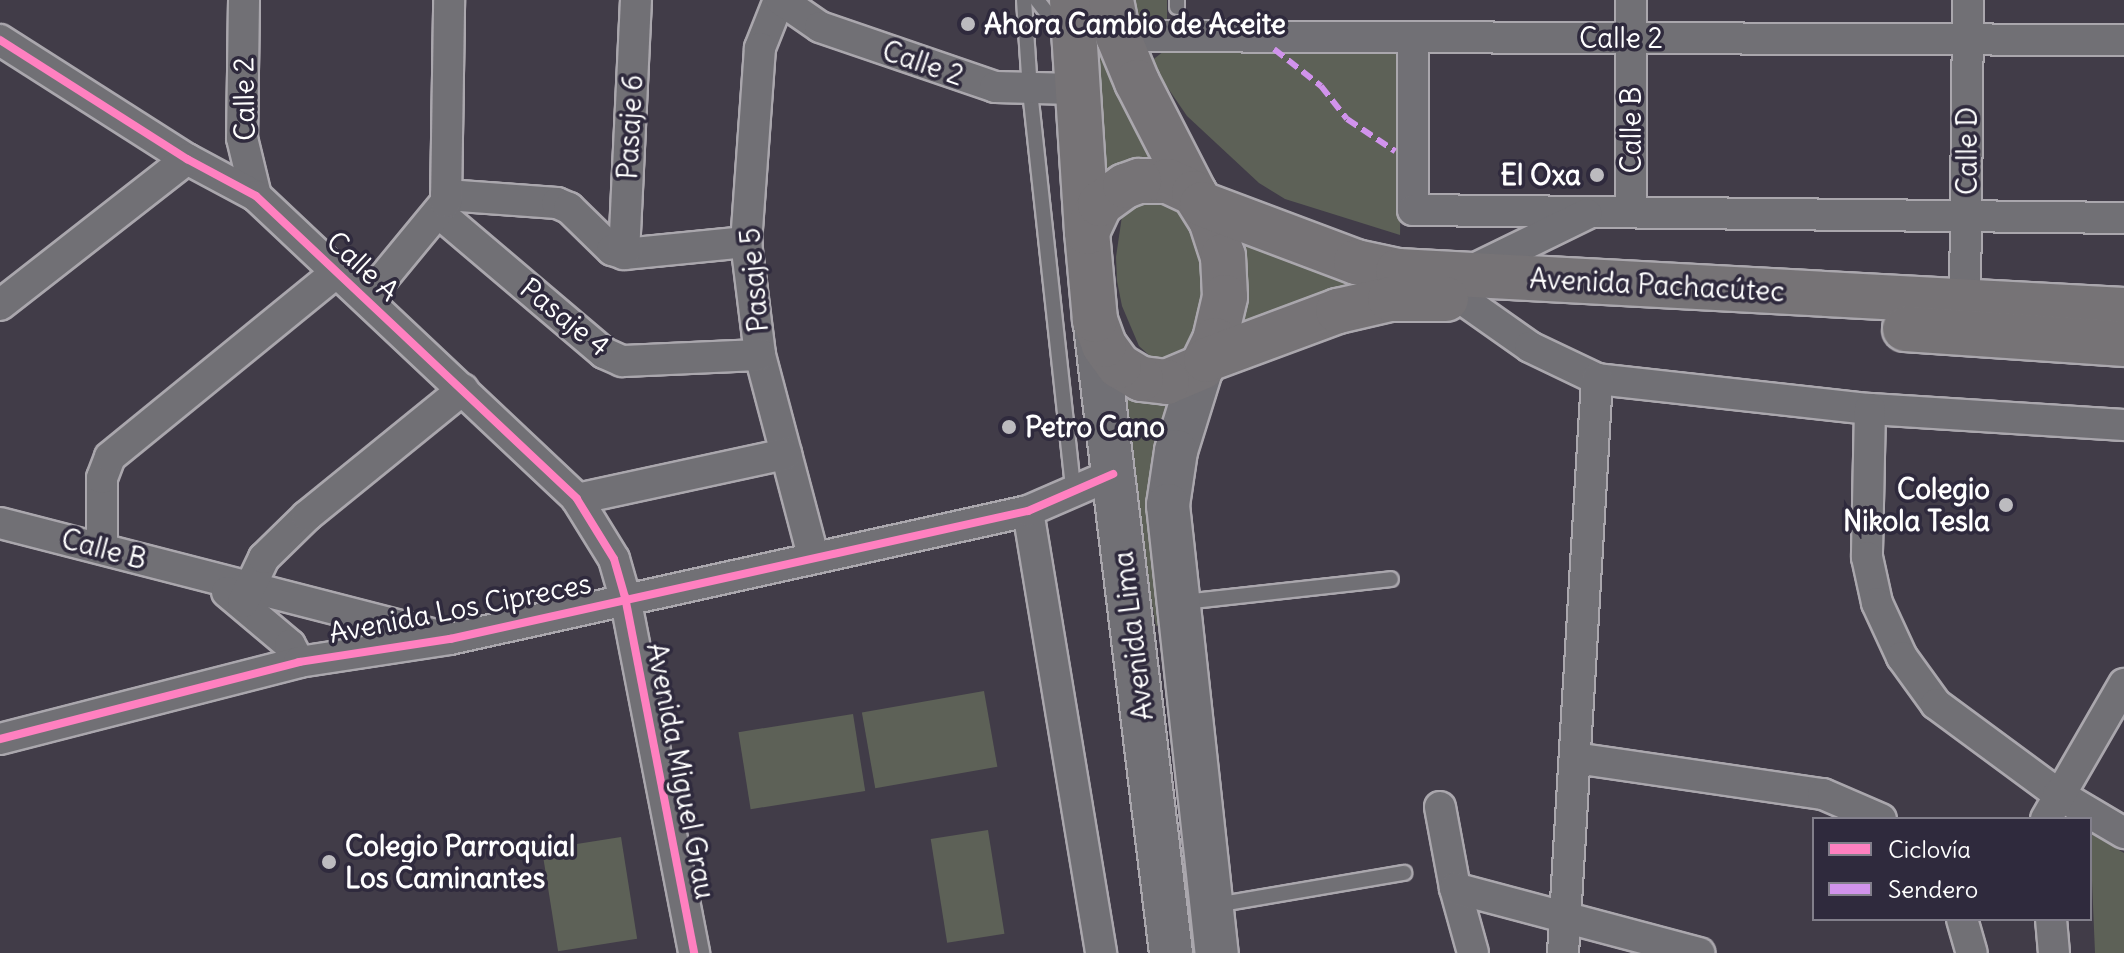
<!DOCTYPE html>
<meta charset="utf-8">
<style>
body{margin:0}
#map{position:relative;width:2124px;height:953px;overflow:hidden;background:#413c48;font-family:Delius,sans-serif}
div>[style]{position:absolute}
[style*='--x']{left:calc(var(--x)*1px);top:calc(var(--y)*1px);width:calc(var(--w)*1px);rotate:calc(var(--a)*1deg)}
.green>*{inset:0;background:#5d6157;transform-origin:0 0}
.roads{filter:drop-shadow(2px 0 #aaa7ad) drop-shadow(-2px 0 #aaa7ad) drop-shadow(0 2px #aaa7ad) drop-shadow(0 -2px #aaa7ad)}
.lane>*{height:14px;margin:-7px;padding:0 7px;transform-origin:7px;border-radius:7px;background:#717075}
.street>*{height:30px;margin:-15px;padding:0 15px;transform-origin:15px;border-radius:15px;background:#717075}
.secondary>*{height:42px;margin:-21px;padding:0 21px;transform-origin:21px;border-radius:21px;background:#717075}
.primary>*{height:44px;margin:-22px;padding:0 22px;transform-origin:22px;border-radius:22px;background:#767376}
.quiet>*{height:6px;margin-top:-3px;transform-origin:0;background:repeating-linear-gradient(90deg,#d193ec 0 12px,transparent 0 18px)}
.cycleway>*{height:8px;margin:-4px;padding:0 4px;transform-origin:4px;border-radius:4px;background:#ff80c0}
.dots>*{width:22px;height:22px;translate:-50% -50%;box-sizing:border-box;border:4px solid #2f2a3d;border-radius:50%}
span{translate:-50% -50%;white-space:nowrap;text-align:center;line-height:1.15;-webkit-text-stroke:7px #2f2a3d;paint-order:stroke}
.poi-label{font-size:28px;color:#fff;font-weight:700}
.left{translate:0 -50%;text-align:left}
.right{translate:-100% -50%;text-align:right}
.street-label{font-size:28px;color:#fff}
.legend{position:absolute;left:1812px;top:817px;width:280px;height:104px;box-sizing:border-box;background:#2f2a3d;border:2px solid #827f8b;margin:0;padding:10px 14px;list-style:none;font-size:24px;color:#fff}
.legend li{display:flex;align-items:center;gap:16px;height:40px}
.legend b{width:40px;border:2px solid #827f8b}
</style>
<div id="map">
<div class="green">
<i style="clip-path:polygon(1092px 0,1161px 159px,1102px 185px)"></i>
<i style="left:1133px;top:0;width:34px;height:19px"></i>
<i style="clip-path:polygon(1169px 47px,1403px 50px,1400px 235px,1285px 199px,1259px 183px,1187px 116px,1150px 62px)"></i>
<i style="clip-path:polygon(1136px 202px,1169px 203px,1182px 216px,1193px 234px,1207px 280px,1203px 324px,1183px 356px,1167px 360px,1151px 357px,1139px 346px,1122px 306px,1117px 281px,1116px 257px,1122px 216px)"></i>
<i style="clip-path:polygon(1238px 234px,1375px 277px,1242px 329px,1244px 302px)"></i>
<i style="clip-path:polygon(1120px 382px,1177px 392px,1169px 624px,1156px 626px,1128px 466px)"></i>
<i style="left:984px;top:691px;width:77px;height:124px;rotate:80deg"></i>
<i style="left:853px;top:714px;width:78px;height:116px;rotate:81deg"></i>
<i style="left:988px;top:830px;width:105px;height:58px;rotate:81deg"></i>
<i style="clip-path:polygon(2090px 833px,2124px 853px,2124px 953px,2095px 953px)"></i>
<i style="left:621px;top:837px;width:103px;height:80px;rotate:81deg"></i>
</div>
<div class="roads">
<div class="lane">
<i style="--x:1024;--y:0;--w:91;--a:86.2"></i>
<i style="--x:1030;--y:91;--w:404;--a:83.8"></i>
<i style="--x:1037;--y:0;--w:39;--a:52"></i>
<i style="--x:1177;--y:7;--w:7;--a:-90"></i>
<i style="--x:1184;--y:602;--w:208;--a:-6.3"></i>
<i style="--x:1216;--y:905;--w:191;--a:-9.7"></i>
</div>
<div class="street">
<i style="--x:244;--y:0;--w:138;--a:90.8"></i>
<i style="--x:242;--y:138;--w:60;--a:76.4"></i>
<i style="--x:779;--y:0;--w:52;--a:111.6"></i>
<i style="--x:760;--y:48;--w:195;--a:94.1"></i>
<i style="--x:746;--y:242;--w:114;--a:82.9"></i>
<i style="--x:760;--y:355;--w:208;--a:75.2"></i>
<i style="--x:781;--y:0;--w:47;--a:34.7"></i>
<i style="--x:820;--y:27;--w:185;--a:18.9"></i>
<i style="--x:995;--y:87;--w:80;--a:1.4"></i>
<i style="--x:1118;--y:36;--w:1006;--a:0.23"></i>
<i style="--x:1413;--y:37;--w:173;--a:90"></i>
<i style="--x:1413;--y:210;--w:711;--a:0.64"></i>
<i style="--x:0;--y:40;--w:222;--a:32.5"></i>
<i style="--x:187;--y:159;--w:78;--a:28.2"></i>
<i style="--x:256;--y:196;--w:441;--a:43.3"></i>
<i style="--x:577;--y:499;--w:70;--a:58.3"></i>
<i style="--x:614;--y:559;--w:40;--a:74"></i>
<i style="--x:625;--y:597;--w:363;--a:79"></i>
<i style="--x:446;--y:195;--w:111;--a:4.1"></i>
<i style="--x:557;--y:203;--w:13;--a:23"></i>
<i style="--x:569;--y:208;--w:60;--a:44.3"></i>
<i style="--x:612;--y:250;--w:13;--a:18"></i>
<i style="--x:624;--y:254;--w:123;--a:-5.6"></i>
<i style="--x:1631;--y:212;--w:212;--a:-90"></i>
<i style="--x:439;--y:213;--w:216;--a:40.3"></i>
<i style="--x:604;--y:353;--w:20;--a:24"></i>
<i style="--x:622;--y:361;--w:138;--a:-2.5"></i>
<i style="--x:624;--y:254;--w:254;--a:-87.3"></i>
<i style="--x:1468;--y:272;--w:132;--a:-26"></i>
<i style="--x:366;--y:299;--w:126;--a:-50.5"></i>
<i style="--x:446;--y:202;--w:202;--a:-89.1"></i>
<i style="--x:1462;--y:299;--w:83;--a:35.2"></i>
<i style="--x:1530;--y:347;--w:74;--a:25.5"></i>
<i style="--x:1597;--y:379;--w:275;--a:6.3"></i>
<i style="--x:1870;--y:409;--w:255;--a:3.6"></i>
<i style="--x:1965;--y:302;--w:302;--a:-89.4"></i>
<i style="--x:0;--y:305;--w:237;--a:-38"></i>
<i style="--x:1870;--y:409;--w:148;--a:91.2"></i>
<i style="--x:1867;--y:557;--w:47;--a:77.7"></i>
<i style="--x:1877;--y:603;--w:60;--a:65.2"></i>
<i style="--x:1902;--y:657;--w:58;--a:54.1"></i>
<i style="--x:1936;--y:704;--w:152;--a:36.4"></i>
<i style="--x:2058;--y:794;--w:77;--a:30.6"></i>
<i style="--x:577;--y:499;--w:214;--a:-12.2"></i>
<i style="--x:1028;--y:511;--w:448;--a:80.6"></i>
<i style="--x:0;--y:523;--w:450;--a:14.4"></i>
<i style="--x:102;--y:548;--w:70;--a:-90"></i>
<i style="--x:102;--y:478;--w:22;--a:-69"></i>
<i style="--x:110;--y:457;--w:293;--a:-39.2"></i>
<i style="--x:227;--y:592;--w:82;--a:40.1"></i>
<i style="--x:290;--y:645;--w:19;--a:62"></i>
<i style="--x:243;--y:602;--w:49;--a:-64.5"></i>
<i style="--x:264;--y:558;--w:60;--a:-44.3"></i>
<i style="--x:307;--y:516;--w:201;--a:-39.1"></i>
<i style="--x:0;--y:739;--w:309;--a:-14.4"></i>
<i style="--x:299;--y:662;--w:153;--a:-8.7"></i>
<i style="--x:450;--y:639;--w:592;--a:-12.49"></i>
<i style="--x:1028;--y:511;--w:93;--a:-23.5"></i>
<i style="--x:1575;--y:758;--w:251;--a:8.3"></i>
<i style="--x:1823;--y:794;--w:63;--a:23.3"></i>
<i style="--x:1440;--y:807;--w:82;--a:79.5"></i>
<i style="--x:1455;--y:888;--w:67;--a:74.5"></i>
<i style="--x:2046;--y:819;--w:156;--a:-60"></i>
<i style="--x:1455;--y:888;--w:253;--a:14.9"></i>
<i style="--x:1962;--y:919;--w:35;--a:74"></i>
<i style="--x:2051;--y:919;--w:34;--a:85"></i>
<i style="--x:1563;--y:953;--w:575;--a:-86.61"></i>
</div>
<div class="secondary">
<i style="--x:1095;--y:325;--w:633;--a:83.1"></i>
<i style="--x:1202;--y:367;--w:88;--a:107.2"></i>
<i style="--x:1176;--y:451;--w:55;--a:98.4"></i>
<i style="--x:1168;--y:505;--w:451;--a:83.8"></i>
</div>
<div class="primary">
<i style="--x:1072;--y:0;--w:232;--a:86.3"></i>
<i style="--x:1111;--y:0;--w:37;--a:79"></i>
<i style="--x:1118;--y:36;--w:50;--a:67.6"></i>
<i style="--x:1137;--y:82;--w:125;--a:62.8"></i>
<i style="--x:1139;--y:181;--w:29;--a:0"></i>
<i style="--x:1168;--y:181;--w:29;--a:25"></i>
<i style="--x:1194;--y:193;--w:32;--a:58"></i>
<i style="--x:1211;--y:220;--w:38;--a:72"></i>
<i style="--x:1223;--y:256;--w:41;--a:87.2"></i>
<i style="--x:1225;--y:297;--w:44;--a:103.1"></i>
<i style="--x:1215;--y:340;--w:30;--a:116"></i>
<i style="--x:1202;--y:367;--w:38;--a:157"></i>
<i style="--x:1167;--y:382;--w:26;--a:-173"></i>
<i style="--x:1141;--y:379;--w:26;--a:-149"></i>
<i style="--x:1119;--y:366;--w:26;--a:-126"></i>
<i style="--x:1104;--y:345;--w:27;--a:-110"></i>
<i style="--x:1095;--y:320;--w:88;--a:-95.2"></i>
<i style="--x:1087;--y:232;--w:31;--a:-65"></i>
<i style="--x:1100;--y:204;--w:31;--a:-36"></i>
<i style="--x:1125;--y:186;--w:15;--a:-20"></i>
<i style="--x:1202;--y:204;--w:165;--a:20.6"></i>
<i style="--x:1356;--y:262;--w:43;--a:12.1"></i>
<i style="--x:1398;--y:271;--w:727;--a:3.07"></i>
<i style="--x:1905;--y:329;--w:220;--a:3.9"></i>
<i style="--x:1206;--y:360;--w:141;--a:-20.4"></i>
<i style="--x:1338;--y:311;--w:53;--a:-13"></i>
<i style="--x:1390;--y:299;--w:56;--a:0"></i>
</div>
</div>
<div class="quiet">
<i style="--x:1274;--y:49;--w:60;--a:38.2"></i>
<i style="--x:1321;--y:86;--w:42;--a:51.8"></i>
<i style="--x:1347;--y:119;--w:58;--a:33.7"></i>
</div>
<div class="cycleway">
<i style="--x:0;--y:40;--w:222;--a:32.5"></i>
<i style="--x:187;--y:159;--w:78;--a:28.2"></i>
<i style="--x:256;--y:196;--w:441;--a:43.3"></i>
<i style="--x:577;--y:499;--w:70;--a:58.3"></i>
<i style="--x:614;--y:559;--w:40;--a:74"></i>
<i style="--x:625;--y:597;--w:363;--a:79"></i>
<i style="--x:0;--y:739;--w:309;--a:-14.4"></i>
<i style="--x:299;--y:662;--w:153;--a:-8.7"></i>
<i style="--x:450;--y:639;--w:592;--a:-12.49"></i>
<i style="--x:1028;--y:511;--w:93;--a:-23.5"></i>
</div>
<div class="dots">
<i style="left:968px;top:24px;background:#bcbbbf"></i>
<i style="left:1597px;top:175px;background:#bcbbbf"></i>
<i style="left:1009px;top:427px;background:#bcbbbf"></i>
<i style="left:2006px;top:505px;background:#bcbbbf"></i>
<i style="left:329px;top:862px;background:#bcbbbf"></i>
</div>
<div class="poi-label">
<span class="left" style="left:984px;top:24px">Ahora Cambio de Aceite</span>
<span class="right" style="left:1581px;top:175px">El Oxa</span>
<span class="left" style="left:1025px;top:427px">Petro Cano</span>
<span class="right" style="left:1990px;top:505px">Colegio<br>Nikola Tesla</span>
<span class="left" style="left:345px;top:862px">Colegio Parroquial<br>Los Caminantes</span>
</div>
<div class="street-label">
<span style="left:1621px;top:38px">Calle 2</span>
<span style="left:923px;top:63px;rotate:19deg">Calle 2</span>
<span style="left:244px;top:99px;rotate:-91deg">Calle 2</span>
<span style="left:630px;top:127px;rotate:-87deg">Pasaje 6</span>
<span style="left:1631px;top:130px;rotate:-90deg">Calle B</span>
<span style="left:1967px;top:151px;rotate:-90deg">Calle D</span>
<span style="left:363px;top:266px;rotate:43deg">Calle A</span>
<span style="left:754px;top:280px;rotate:-95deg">Pasaje 5</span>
<span style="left:1657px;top:285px;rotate:3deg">Avenida Pachacútec</span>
<span style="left:565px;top:317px;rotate:39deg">Pasaje 4</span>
<span style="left:104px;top:549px;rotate:15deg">Calle B</span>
<span style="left:460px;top:608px;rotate:-11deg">Avenida Los Cipreces</span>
<span style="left:1133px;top:636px;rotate:-97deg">Avenida Lima</span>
<span style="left:681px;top:771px;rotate:79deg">Avenida Miguel Grau</span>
</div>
<ul class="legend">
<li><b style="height:10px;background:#ff80c0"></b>Ciclovía</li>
<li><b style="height:10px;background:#d193ec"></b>Sendero</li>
</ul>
</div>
